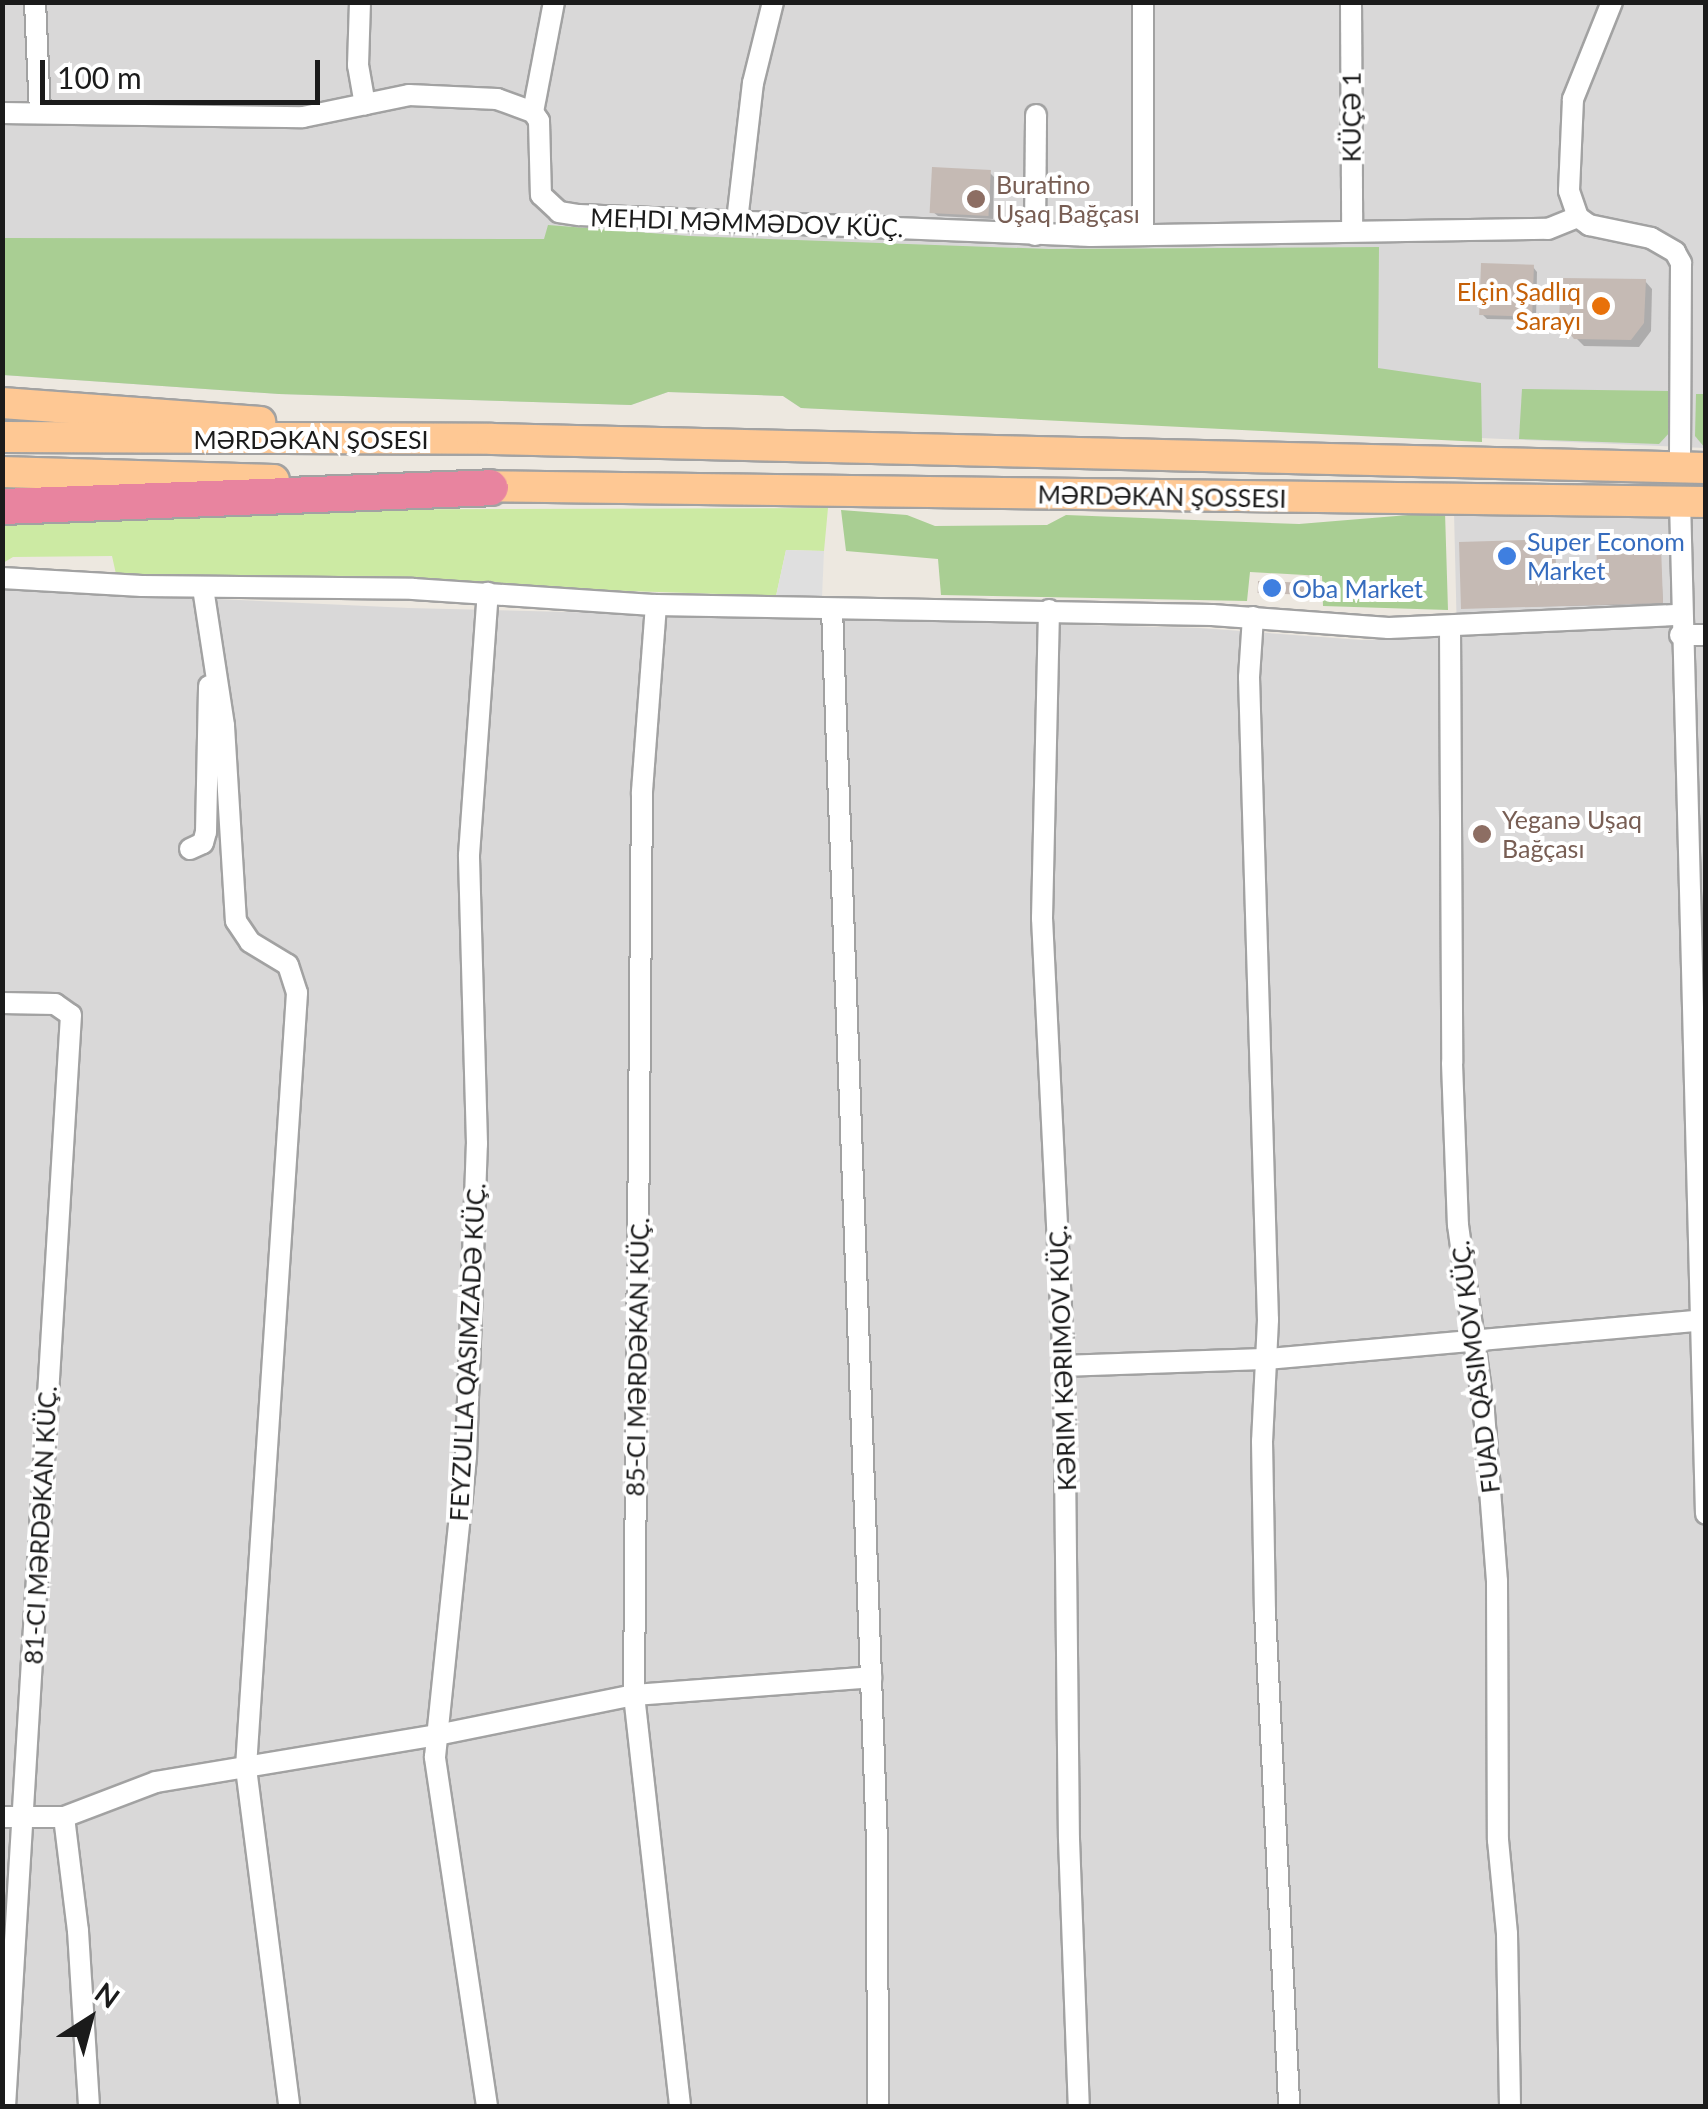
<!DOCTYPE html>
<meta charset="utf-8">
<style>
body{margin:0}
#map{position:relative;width:1708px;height:2109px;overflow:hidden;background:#ede8e0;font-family:Lato,sans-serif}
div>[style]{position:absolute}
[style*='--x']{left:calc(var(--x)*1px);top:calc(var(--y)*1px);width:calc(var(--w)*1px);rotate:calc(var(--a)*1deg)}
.residential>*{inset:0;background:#d9d8d8}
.grass>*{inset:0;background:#cceaa3}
.forest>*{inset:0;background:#a9ce93}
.parking>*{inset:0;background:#dfdfdf}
.shadow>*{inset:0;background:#0003}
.building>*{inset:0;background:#c5bab4;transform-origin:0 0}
.roads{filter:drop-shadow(2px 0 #a2a2a2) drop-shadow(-2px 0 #a2a2a2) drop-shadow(0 2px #a2a2a2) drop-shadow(0 -2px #a2a2a2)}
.minor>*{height:20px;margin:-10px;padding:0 10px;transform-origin:10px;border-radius:10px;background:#fff}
.primary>*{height:30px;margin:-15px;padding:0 15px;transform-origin:15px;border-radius:15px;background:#fec894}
.motorway>*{height:35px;margin:-17.5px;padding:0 17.5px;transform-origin:17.5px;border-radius:17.5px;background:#e8849f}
.dots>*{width:28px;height:28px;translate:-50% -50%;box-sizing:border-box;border:5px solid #fff;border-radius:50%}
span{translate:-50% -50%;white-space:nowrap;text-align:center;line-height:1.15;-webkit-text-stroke:8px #fff;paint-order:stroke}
.street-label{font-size:25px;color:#1b1b1b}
.education-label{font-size:25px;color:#785e54}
.left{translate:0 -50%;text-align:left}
.food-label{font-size:25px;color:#c56008}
.right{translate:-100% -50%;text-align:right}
.shop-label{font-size:25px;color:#366cbe}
.frame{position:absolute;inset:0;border:5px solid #1b1b1b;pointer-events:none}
.north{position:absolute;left:40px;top:1969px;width:100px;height:100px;-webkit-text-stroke:8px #fff;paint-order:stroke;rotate:36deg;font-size:28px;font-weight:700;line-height:40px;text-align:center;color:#1b1b1b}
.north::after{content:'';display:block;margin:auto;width:35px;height:45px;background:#1b1b1b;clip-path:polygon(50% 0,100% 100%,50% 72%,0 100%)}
.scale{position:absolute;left:40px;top:60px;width:280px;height:45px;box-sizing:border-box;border:5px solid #1b1b1b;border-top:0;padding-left:12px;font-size:30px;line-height:35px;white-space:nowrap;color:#1b1b1b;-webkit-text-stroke:8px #fff;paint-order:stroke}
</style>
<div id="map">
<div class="residential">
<i style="clip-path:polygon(2px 3px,1705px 3px,1705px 448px,801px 408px,783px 396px,668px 392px,631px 405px,279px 394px,3px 375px)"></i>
<i style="clip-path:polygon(1454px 512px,1705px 519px,1705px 2106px,3px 2106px,3px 589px,409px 608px,1200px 628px,1362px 640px,1457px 637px)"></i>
</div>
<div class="grass">
<i style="clip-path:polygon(828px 508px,824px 551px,786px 550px,776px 596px,116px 574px,112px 556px,13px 557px,3px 563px,2px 518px,217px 510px)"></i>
</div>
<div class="forest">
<i style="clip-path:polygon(548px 225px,689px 236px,1049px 249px,1379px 247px,1378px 368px,1481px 383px,1482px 442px,801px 408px,783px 396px,668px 392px,631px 405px,279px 394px,3px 375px,3px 238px,544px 239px)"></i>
<i style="clip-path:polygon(1522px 389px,1670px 391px,1671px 431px,1659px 444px,1519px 439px)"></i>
<i style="clip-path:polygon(1696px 394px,1705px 394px,1705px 448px,1695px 436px)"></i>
<i style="clip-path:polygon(841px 510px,907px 515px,935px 526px,1047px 525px,1066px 515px,1299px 524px,1445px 512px,1448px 610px,1323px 606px,1322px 576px,1250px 572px,1247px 601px,941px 595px,938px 559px,846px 551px)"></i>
</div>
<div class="parking">
<i style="clip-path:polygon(786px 550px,824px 551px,822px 597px,776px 596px)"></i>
</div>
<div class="shadow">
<i style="clip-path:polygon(990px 173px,994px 177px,993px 219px,938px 216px,933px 212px)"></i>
<i style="clip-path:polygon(1533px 267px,1537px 272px,1536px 320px,1487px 319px,1482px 314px)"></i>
<i style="clip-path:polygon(1645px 281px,1652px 289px,1651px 331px,1639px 347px,1584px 346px,1575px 337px)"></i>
<i style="clip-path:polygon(1554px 542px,1557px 583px,1600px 582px,1660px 548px,1663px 604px,1464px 608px)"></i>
</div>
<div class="building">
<i style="left:932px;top:167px;width:59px;height:46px;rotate:3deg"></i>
<i style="left:1481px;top:263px;width:53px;height:52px;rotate:2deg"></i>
<i style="clip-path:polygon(1561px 278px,1646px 279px,1644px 323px,1631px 340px,1574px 339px,1559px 320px)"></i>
<i style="clip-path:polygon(1555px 539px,1556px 580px,1598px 579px,1596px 547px,1661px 545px,1663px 603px,1461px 609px,1459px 542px)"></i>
<i style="left:1258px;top:581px;width:54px;height:12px;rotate:2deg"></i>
</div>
<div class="roads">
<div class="minor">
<i style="--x:35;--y:2;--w:111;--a:87.4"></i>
<i style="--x:360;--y:2;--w:63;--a:91.8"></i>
<i style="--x:358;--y:65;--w:40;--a:80"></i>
<i style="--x:1143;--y:2;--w:233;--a:90"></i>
<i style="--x:1351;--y:2;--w:229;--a:89.7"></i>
<i style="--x:1612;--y:2;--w:105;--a:111.9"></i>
<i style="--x:1573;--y:99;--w:92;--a:92.5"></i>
<i style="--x:1569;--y:191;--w:28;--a:71"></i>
<i style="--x:1578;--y:217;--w:14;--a:36"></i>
<i style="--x:1589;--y:225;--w:63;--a:11.8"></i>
<i style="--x:1651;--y:238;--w:28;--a:30"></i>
<i style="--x:1675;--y:252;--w:13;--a:61"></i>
<i style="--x:1681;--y:263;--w:205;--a:90.3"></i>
<i style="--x:533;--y:112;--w:112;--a:-79.2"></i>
<i style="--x:2;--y:113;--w:301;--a:0.8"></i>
<i style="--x:303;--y:117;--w:108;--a:-11.7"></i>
<i style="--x:409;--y:95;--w:88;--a:2.6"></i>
<i style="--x:497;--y:99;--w:38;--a:20"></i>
<i style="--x:533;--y:112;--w:11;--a:56"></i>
<i style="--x:539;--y:121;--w:74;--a:88.5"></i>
<i style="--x:541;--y:195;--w:25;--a:43"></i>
<i style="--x:559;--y:212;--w:20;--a:9"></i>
<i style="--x:579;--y:215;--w:512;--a:2.35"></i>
<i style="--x:1091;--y:236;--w:457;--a:-0.9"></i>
<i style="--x:1548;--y:229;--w:32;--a:-22"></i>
<i style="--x:737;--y:221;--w:139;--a:-83.4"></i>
<i style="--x:753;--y:83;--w:83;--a:-76.1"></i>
<i style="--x:1035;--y:235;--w:120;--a:-89.5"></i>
<i style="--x:1680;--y:501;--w:1013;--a:88.53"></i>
<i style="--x:2;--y:578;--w:140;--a:3.3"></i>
<i style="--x:142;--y:586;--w:271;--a:0.6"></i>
<i style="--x:413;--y:589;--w:244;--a:3.8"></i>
<i style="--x:656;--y:605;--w:556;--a:1.03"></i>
<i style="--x:1212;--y:615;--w:177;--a:4.2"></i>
<i style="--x:1389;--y:628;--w:291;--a:-2.6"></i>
<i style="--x:203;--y:588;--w:140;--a:81.3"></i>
<i style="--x:224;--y:726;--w:195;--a:86.5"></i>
<i style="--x:236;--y:921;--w:25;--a:56"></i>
<i style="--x:250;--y:942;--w:44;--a:31.2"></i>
<i style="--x:288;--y:965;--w:29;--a:72"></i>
<i style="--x:297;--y:993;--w:777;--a:93.77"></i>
<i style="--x:246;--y:1768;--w:341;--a:82.7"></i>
<i style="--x:656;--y:605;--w:188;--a:94.3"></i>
<i style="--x:642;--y:792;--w:903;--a:90.51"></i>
<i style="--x:634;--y:1695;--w:414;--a:83.6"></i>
<i style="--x:832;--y:609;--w:1235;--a:87.91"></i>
<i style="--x:877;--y:1843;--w:263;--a:89.8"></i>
<i style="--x:1049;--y:610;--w:308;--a:91.3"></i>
<i style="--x:1042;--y:918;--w:449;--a:87.2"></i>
<i style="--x:1064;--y:1366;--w:473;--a:89.4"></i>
<i style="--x:1069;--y:1839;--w:267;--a:87.9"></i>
<i style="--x:1253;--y:617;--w:60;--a:93.8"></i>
<i style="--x:1249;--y:677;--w:643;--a:88.31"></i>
<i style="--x:1268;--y:1320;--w:121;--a:92.8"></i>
<i style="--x:1262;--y:1441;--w:170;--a:89"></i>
<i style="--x:1265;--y:1611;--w:496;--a:87.2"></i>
<i style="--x:1450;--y:627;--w:436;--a:89.7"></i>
<i style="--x:1452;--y:1063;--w:162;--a:87.9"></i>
<i style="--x:1458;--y:1225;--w:189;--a:82.1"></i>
<i style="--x:1484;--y:1412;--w:169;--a:85.6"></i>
<i style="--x:1497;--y:1581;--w:259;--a:89.8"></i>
<i style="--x:1498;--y:1840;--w:94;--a:84.5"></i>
<i style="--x:1507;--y:1934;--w:172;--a:89"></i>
<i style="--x:1680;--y:635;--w:26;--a:0"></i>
<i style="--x:190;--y:849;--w:14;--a:-25"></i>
<i style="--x:203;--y:843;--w:11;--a:-75"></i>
<i style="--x:206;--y:832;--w:146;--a:-88.8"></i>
<i style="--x:2;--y:1003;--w:53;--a:1.1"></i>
<i style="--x:55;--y:1004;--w:19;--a:35"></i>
<i style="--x:71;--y:1015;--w:1093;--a:93.46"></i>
<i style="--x:1064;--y:1366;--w:204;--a:-2"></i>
<i style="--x:1268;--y:1359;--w:435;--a:-5.1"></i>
<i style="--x:2;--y:1817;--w:62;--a:0"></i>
<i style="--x:64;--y:1817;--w:98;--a:-20.8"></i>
<i style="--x:156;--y:1782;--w:285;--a:-9.5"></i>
<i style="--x:437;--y:1735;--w:201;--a:-11.5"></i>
<i style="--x:634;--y:1695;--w:238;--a:-4.3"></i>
<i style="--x:64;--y:1817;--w:115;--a:83"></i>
<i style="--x:78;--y:1931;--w:175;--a:86.4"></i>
<i style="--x:487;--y:2106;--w:353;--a:-98.5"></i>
<i style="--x:435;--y:1757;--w:303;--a:-84.1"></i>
<i style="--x:466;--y:1456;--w:312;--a:-88"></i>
<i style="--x:477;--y:1144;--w:289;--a:-91.6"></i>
<i style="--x:469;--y:855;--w:263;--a:-85.9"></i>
</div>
<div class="primary">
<i style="--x:2;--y:403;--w:259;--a:4.2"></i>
<i style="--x:2;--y:437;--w:490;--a:0.2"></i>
<i style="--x:492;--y:439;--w:1214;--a:1.37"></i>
<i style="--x:2;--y:472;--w:272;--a:1.7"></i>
<i style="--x:470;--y:486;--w:1236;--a:0.74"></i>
</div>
<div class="motorway">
<i style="--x:2;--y:506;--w:488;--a:-2.2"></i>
</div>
</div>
<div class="dots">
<i style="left:976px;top:199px;background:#8d6e63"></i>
<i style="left:1601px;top:306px;background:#e8710a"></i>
<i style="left:1507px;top:556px;background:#3f7fe0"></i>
<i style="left:1272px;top:588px;background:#3f7fe0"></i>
<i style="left:1482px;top:834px;background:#8d6e63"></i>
</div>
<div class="street-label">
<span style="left:1351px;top:117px;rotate:-90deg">KÜÇƏ 1</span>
<span style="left:747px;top:222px;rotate:2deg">MEHDI MƏMMƏDOV KÜÇ.</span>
<span style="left:311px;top:439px">MƏRDƏKAN ŞOSESI</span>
<span style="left:1162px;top:496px;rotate:1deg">MƏRDƏKAN ŞOSSESI</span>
<span style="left:467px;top:1352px;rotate:-87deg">FEYZULLA QASIMZADƏ KÜÇ.</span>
<span style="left:637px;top:1357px;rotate:-89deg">85-CI MƏRDƏKAN KÜÇ.</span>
<span style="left:1062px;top:1358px;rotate:-92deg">KƏRIM KƏRIMOV KÜÇ.</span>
<span style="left:1475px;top:1367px;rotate:-97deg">FUAD QASIMOV KÜÇ.</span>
<span style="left:40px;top:1525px;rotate:-87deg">81-CI MƏRDƏKAN KÜÇ.</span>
</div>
<div class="education-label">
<span class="left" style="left:996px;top:199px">Buratino<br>Uşaq Bağçası</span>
<span class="left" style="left:1502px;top:834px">Yeganə Uşaq<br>Bağçası</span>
</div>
<div class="food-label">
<span class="right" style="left:1581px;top:306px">Elçin Şadlıq<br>Sarayı</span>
</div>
<div class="shop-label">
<span class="left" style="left:1527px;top:556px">Super Econom<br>Market</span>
<span class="left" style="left:1292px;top:588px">Oba Market</span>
</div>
<div class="frame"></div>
<div class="north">N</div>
<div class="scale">100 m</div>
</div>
